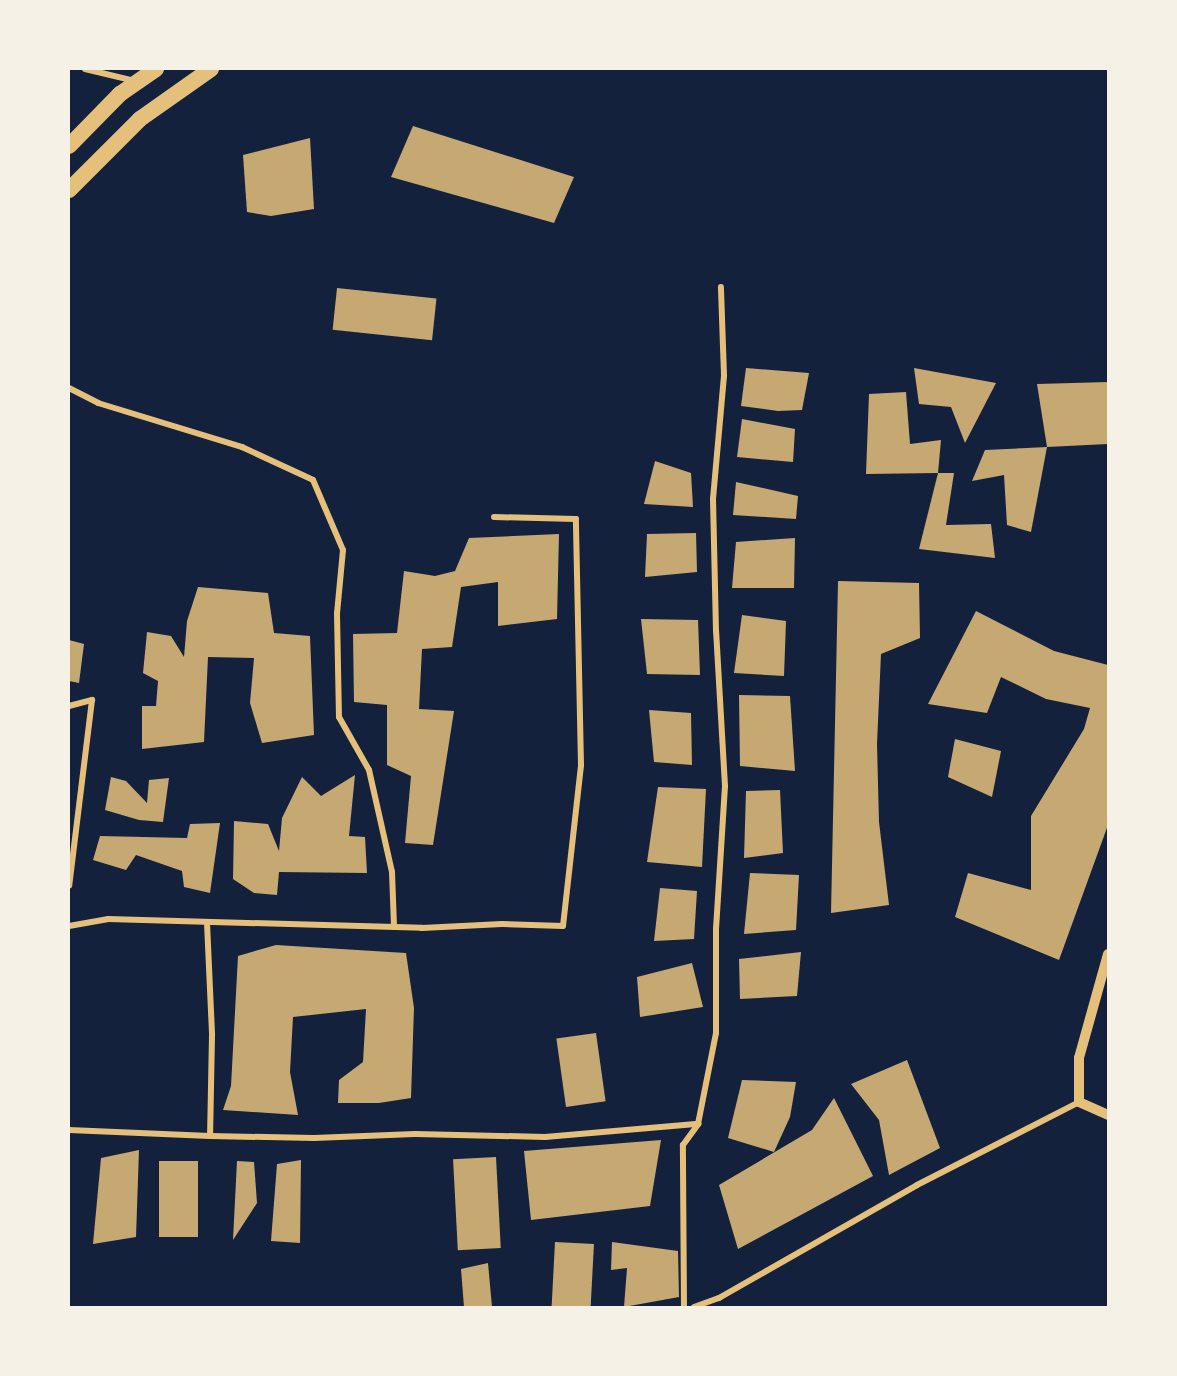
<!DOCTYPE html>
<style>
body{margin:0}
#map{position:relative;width:1177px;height:1376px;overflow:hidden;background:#14213d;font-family:"Open Sans",sans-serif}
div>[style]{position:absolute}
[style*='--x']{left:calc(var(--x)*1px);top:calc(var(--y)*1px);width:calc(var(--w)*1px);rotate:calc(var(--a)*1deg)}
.building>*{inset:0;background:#c6a872;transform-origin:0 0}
.minor>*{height:6px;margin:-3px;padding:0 3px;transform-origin:3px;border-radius:3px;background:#e5c07b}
.tertiary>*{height:10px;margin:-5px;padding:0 5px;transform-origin:5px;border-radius:5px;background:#e5c07b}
.trunk>*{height:16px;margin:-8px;padding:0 8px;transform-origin:8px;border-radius:8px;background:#e5c07b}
span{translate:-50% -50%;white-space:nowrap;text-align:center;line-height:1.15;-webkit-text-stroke:4.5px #f6f1e7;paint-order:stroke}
.frame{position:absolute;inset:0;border:70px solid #f6f1e7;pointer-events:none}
</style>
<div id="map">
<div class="building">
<i style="clip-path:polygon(413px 126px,574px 177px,554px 223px,391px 177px)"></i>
<i style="clip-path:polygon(310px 138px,314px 209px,271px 216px,247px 212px,243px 155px)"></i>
<i style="left:337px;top:288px;width:100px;height:42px;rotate:6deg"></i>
<i style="clip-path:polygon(746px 368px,809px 373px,802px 410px,778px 411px,741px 406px)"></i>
<i style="clip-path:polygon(914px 368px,996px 383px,965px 443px,951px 407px,919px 404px)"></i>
<i style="clip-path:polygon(1108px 382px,1108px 444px,1047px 447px,1037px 384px)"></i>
<i style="clip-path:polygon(906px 392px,910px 444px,941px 440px,938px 473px,866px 474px,869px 394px)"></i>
<i style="clip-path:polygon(742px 419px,795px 429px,793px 462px,737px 457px)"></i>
<i style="clip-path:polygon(1047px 447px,1031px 532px,1007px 525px,1004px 475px,972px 481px,985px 450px)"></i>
<i style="clip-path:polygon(655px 461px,691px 473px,693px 507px,644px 504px)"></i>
<i style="clip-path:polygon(938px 473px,954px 473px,946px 525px,991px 524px,995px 558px,919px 549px)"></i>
<i style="clip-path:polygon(736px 482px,798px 496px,796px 519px,733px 515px)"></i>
<i style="clip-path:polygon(696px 533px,697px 572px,645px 577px,647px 534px)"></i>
<i style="clip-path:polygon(559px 534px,557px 619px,498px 626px,498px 582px,461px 587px,452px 647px,422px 649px,419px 709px,454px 711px,433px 845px,405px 843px,411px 776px,387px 765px,387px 705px,354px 702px,353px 634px,397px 633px,404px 571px,435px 576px,455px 571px,469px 538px)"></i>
<i style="clip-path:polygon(795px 538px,794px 588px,732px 588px,736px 542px)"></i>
<i style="clip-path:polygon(838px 581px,919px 583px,920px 638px,881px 654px,877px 744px,879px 822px,889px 905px,831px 913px)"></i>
<i style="clip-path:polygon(198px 587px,268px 593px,274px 633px,310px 636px,314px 735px,262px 743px,250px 703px,254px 658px,208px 657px,204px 742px,142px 749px,142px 706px,156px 706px,158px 681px,143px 673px,147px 632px,171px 636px,184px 657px,187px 621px)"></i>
<i style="clip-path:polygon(976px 611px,1054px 651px,1108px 665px,1108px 825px,1059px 960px,955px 917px,968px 873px,1031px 890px,1031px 816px,1084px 729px,1090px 708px,1046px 699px,1001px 677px,987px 713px,928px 704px)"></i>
<i style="clip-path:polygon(742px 615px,786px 621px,784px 676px,734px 673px)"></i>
<i style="clip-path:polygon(641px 619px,698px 620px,700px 675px,647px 674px)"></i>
<i style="clip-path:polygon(69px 640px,84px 644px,79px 683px,69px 681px)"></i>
<i style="clip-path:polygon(739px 695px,790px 696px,795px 771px,740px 766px)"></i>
<i style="clip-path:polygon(649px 710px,691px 713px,692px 765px,654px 762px)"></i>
<i style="clip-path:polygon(955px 739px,1001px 751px,992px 797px,948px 777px)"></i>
<i style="clip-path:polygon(355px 775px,349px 836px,365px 837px,367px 873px,279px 872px,277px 895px,254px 893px,233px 879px,234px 821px,268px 824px,279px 851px,282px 818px,302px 777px,321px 796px)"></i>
<i style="clip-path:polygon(111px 777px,126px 781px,147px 803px,149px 780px,169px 778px,163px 822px,139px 820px,105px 810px)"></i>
<i style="clip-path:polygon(658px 787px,706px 789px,702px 867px,647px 862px)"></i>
<i style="clip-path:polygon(780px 790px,783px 853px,744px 858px,746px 791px)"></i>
<i style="clip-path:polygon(220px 823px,210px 893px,184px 887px,182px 871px,136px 855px,126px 870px,93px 860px,100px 836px,187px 838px,190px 824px)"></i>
<i style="clip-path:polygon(750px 873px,799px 875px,796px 930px,744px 934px)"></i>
<i style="clip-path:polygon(660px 888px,697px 891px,694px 939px,654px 941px)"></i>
<i style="clip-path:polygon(276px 945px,406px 953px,414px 1008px,411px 1098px,379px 1103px,338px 1103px,339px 1080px,363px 1062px,366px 1009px,293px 1017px,290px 1072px,298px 1115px,223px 1110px,231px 1086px,238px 956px)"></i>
<i style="clip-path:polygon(801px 952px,797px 996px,740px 999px,739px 959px)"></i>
<i style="clip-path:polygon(692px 963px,703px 1007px,640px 1017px,637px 977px)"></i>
<i style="left:596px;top:1033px;width:69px;height:40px;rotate:82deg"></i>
<i style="clip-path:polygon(907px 1060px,940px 1148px,889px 1175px,879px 1120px,851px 1084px)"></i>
<i style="clip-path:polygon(742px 1080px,796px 1082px,790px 1117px,774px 1152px,728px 1138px)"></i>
<i style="clip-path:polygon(834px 1098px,873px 1176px,738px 1249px,719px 1185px,812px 1130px)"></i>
<i style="clip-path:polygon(661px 1140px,650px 1206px,531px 1220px,524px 1151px)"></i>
<i style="clip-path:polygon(139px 1150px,136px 1237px,93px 1244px,101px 1158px)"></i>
<i style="left:496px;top:1157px;width:91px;height:43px;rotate:87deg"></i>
<i style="clip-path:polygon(301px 1160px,300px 1243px,271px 1241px,277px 1164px)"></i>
<i style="left:159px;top:1161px;width:39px;height:76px"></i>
<i style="clip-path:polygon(237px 1161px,254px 1162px,257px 1203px,233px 1240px)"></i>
<i style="left:555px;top:1242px;width:39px;height:65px;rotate:3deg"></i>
<i style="clip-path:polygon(612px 1242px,678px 1251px,679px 1297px,624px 1307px,627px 1268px,611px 1270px)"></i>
<i style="clip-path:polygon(488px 1263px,492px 1307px,464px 1307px,461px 1269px)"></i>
</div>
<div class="minor">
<i style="--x:85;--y:69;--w:51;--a:13.5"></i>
<i style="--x:69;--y:388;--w:33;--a:27"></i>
<i style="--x:98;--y:403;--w:151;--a:17"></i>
<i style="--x:242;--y:447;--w:78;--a:24.9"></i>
<i style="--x:313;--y:480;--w:76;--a:66.8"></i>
<i style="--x:343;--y:550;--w:64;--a:95.4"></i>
<i style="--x:337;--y:614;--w:103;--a:88.9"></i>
<i style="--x:339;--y:717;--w:61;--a:60.5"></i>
<i style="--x:369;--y:770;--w:105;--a:77.3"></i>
<i style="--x:392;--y:872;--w:55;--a:87.9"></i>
<i style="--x:69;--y:706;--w:24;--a:-15"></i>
<i style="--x:92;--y:700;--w:187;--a:97"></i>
<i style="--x:207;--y:923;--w:112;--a:87.4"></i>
<i style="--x:212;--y:1035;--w:101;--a:91.1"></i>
<i style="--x:210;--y:1136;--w:104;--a:1.1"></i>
<i style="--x:314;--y:1138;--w:101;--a:-2.3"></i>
<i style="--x:415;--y:1134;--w:130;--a:1.3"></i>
<i style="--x:545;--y:1137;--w:154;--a:-4.9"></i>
<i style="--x:698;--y:1124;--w:93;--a:-78.8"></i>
<i style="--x:716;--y:1033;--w:104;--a:-90"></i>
<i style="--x:716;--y:929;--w:143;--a:-86.4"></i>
<i style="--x:725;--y:786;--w:155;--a:-93.3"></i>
<i style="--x:716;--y:631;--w:132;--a:-91.3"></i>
<i style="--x:713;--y:499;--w:124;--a:-84.9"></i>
<i style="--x:724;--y:375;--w:88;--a:-92"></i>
<i style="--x:69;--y:926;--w:40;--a:-10"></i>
<i style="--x:108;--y:919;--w:314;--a:1.6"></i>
<i style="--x:422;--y:928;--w:80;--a:-2.9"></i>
<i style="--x:502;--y:924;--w:61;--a:1.9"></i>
<i style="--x:563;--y:926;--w:162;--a:-83.6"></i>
<i style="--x:581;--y:765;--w:246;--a:-91.2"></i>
<i style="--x:576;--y:519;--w:82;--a:-178.6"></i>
<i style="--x:69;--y:1130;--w:141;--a:2.4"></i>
<i style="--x:684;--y:1307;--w:162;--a:-90.4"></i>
<i style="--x:683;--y:1145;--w:26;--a:-54"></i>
<i style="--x:694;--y:1307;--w:27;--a:-20"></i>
<i style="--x:719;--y:1298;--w:228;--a:-29.7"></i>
<i style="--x:917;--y:1185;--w:182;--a:-27.1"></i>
</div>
<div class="tertiary">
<i style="--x:1108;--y:954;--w:108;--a:105.6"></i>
<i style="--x:1079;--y:1058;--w:44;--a:90"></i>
<i style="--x:1079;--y:1102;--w:32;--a:24"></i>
</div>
<div class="trunk">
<i style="--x:69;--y:146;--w:73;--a:-45.6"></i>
<i style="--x:120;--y:94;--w:44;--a:-34.8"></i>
<i style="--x:69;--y:190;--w:100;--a:-45"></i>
<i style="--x:140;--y:119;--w:87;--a:-35.2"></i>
</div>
<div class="frame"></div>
</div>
